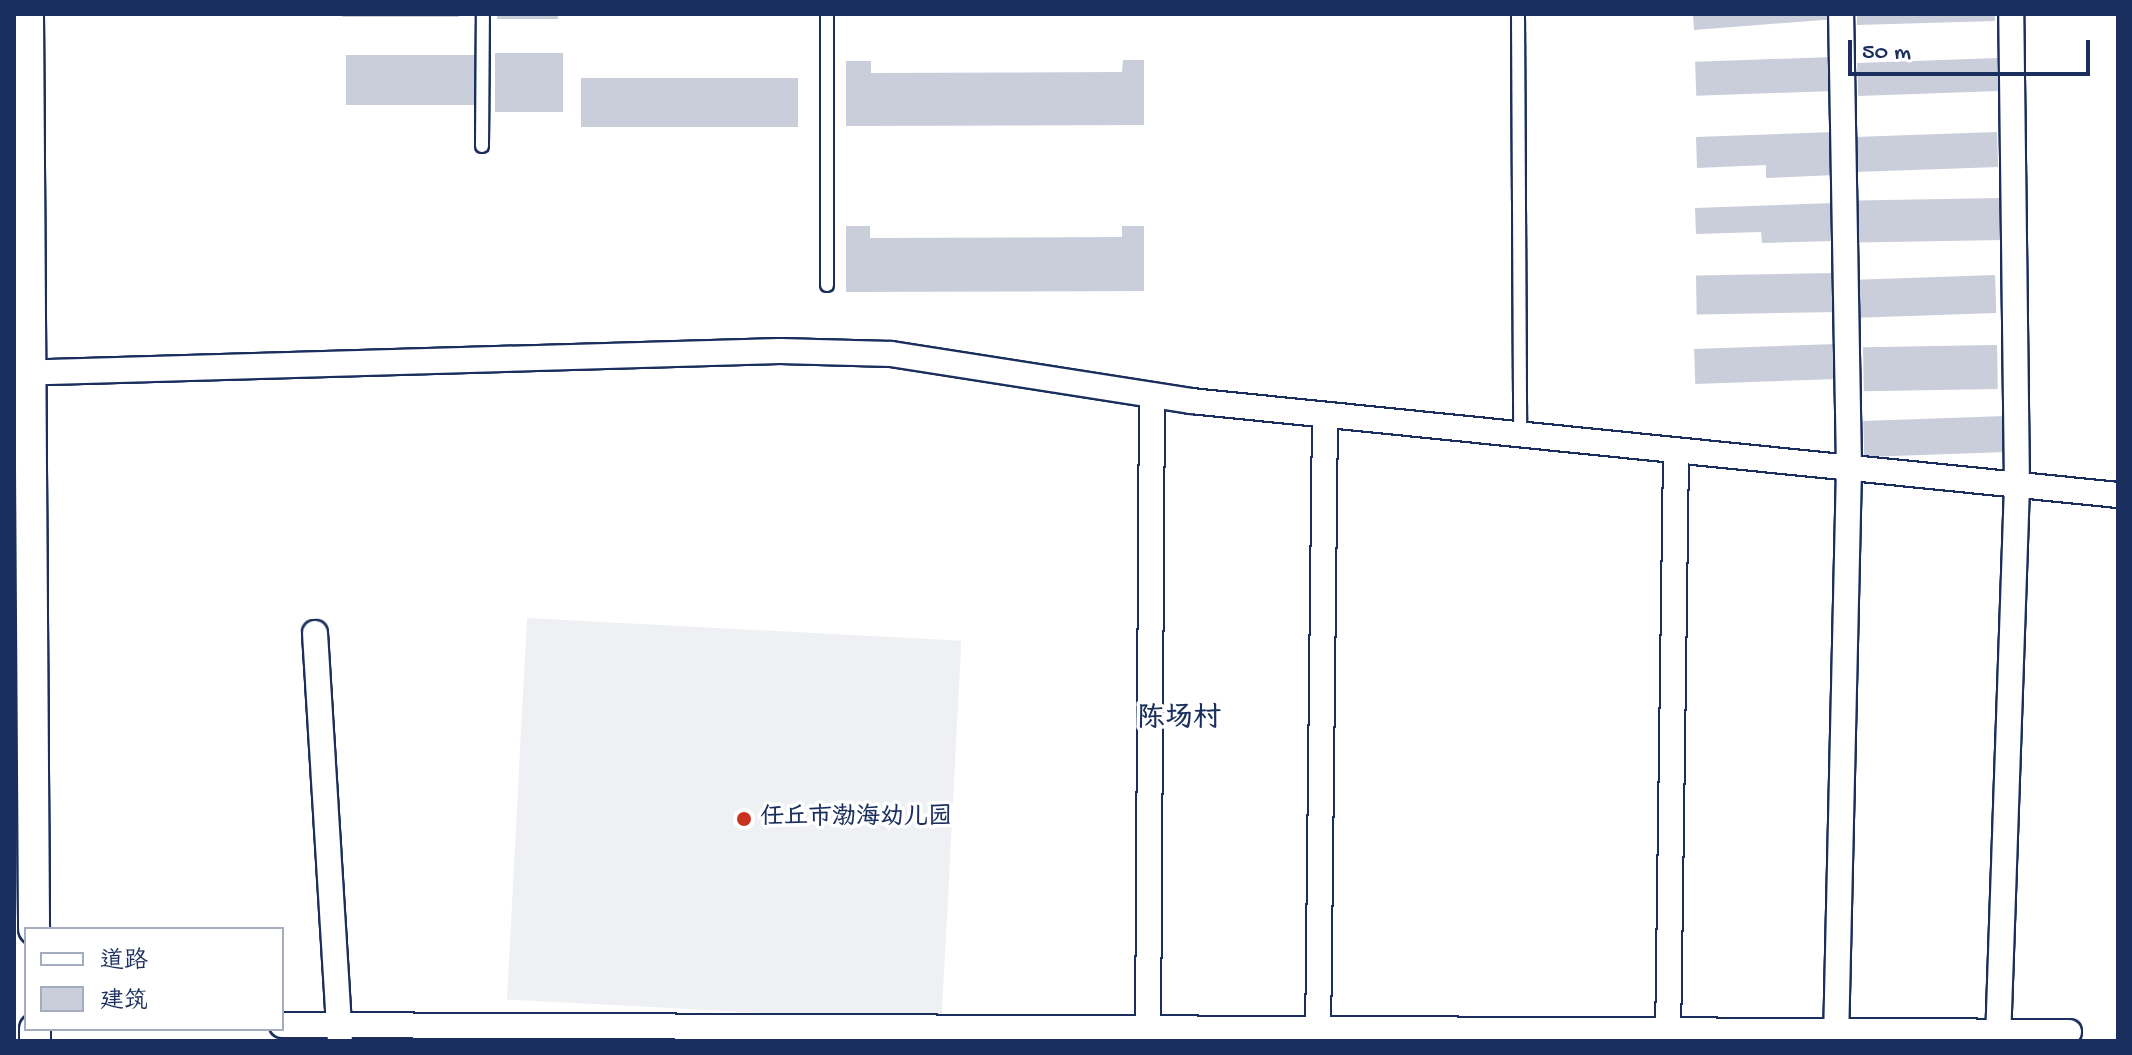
<!DOCTYPE html>
<meta charset="utf-8">
<style>
body{margin:0}
#map{position:relative;width:2132px;height:1055px;overflow:hidden;background:#fff;font-family:"Gochi Hand","LXGW WenKai TC",sans-serif}
div>[style]{position:absolute}
[style*='--x']{left:calc(var(--x)*1px);top:calc(var(--y)*1px);width:calc(var(--w)*1px);rotate:calc(var(--a)*1deg)}
.built>*{inset:0;background:#eff0f4;transform-origin:0 0}
.building>*{inset:0;background:#caceda;transform-origin:0 0}
.roads{filter:drop-shadow(2px 0 #1b2f5e) drop-shadow(-2px 0 #1b2f5e) drop-shadow(0 2px #1b2f5e) drop-shadow(0 -2px #1b2f5e)}
.service>*{height:12px;margin:-6px;padding:0 6px;transform-origin:6px;border-radius:6px;background:#fff}
.minor>*{height:24px;margin:-12px;padding:0 12px;transform-origin:12px;border-radius:12px;background:#fff}
.tertiary>*{height:30px;margin:-15px;padding:0 15px;transform-origin:15px;border-radius:15px;background:#fff}
.dots>*{width:22px;height:22px;translate:-50% -50%;box-sizing:border-box;border:4px solid #fff;border-radius:50%}
span{translate:-50% -50%;white-space:nowrap;text-align:center;line-height:1.15;-webkit-text-stroke:7px #fff;paint-order:stroke}
.poi-label{font-size:24px;color:#1b2f5e;font-weight:700}
.left{translate:0 -50%;text-align:left}
.quarter-label{font-size:28px;color:#1b2f5e;font-weight:700}
.frame{position:absolute;inset:0;border:16px solid #1b2f5e;pointer-events:none}
.legend{position:absolute;left:24px;top:927px;width:260px;height:104px;box-sizing:border-box;background:#fff;border:2px solid #a4acbf;margin:0;padding:10px 14px;list-style:none;font-size:24px;color:#1b2f5e}
.legend li{display:flex;align-items:center;gap:16px;height:40px}
.legend b{width:40px;border:2px solid #a4acbf}
.scale{position:absolute;left:1848px;top:40px;width:242px;height:36px;box-sizing:border-box;border:4px solid #1b2f5e;border-top:0;padding-left:10px;font-size:24px;line-height:28px;white-space:nowrap;color:#1b2f5e;-webkit-text-stroke:6px #fff;paint-order:stroke}
</style>
<div id="map">
<div class="built">
<i style="left:527px;top:618px;width:435px;height:382px;rotate:3deg"></i>
</div>
<div class="building">
<i style="left:342px;top:14px;width:117px;height:3px"></i>
<i style="left:497px;top:14px;width:61px;height:5px"></i>
<i style="clip-path:polygon(1693px 14px,1836px 14px,1836px 19px,1694px 30px)"></i>
<i style="clip-path:polygon(1857px 14px,1995px 14px,1995px 21px,1857px 25px)"></i>
<i style="left:563px;top:53px;width:59px;height:68px;rotate:90deg"></i>
<i style="left:346px;top:55px;width:132px;height:50px"></i>
<i style="left:1832px;top:57px;width:34px;height:137px;rotate:88deg"></i>
<i style="left:1998px;top:58px;width:33px;height:141px;rotate:88deg"></i>
<i style="clip-path:polygon(1123px 60px,1144px 60px,1144px 125px,846px 126px,846px 61px,871px 61px,871px 73px,1122px 72px)"></i>
<i style="left:581px;top:78px;width:217px;height:49px"></i>
<i style="clip-path:polygon(1835px 132px,1836px 175px,1766px 178px,1766px 165px,1697px 168px,1696px 137px)"></i>
<i style="left:1997px;top:132px;width:35px;height:143px;rotate:88deg"></i>
<i style="left:2003px;top:198px;width:42px;height:147px;rotate:89deg"></i>
<i style="clip-path:polygon(1833px 203px,1834px 241px,1762px 243px,1761px 232px,1696px 234px,1695px 208px)"></i>
<i style="clip-path:polygon(846px 226px,870px 226px,870px 238px,1122px 237px,1122px 226px,1144px 226px,1144px 291px,846px 292px)"></i>
<i style="left:1837px;top:273px;width:39px;height:141px;rotate:89deg"></i>
<i style="left:1995px;top:275px;width:38px;height:138px;rotate:88deg"></i>
<i style="left:1837px;top:344px;width:35px;height:143px;rotate:88deg"></i>
<i style="left:1997px;top:345px;width:44px;height:134px;rotate:89deg"></i>
<i style="left:2005px;top:416px;width:36px;height:142px;rotate:88deg"></i>
</div>
<div class="roads">
<div class="service">
<i style="--x:1518;--y:14;--w:421;--a:89.7"></i>
<i style="--x:482;--y:146;--w:132;--a:-89.6"></i>
<i style="--x:827;--y:285;--w:271;--a:-90"></i>
</div>
<div class="minor">
<i style="--x:14;--y:373;--w:766;--a:-1.65"></i>
<i style="--x:780;--y:351;--w:111;--a:1.5"></i>
<i style="--x:891;--y:354;--w:304;--a:8.9"></i>
<i style="--x:1191;--y:401;--w:932;--a:5.79"></i>
<i style="--x:315;--y:633;--w:409;--a:86.5"></i>
<i style="--x:282;--y:1025;--w:1787;--a:0.22"></i>
<i style="--x:1148;--y:1041;--w:646;--a:-89.65"></i>
<i style="--x:1318;--y:1041;--w:626;--a:-89.36"></i>
<i style="--x:1668;--y:1041;--w:590;--a:-89.22"></i>
<i style="--x:1836;--y:1041;--w:573;--a:-88.7"></i>
<i style="--x:1849;--y:468;--w:454;--a:-91"></i>
<i style="--x:1998;--y:1041;--w:556;--a:-88.04"></i>
<i style="--x:2017;--y:485;--w:471;--a:-90.7"></i>
</div>
<div class="tertiary">
<i style="--x:28;--y:14;--w:915;--a:89.62"></i>
<i style="--x:35;--y:1029;--w:12;--a:90"></i>
</div>
</div>
<div class="dots">
<i style="left:744px;top:819px;background:#c8321e"></i>
</div>
<div class="poi-label">
<span class="left" style="left:760px;top:819px">任丘市渤海幼儿园</span>
</div>
<div class="quarter-label">
<span style="left:1179px;top:720px">陈场村</span>
</div>
<div class="frame"></div>
<ul class="legend">
<li><b style="height:10px;background:#fff"></b>道路</li>
<li><b style="height:22px;background:#caceda"></b>建筑</li>
</ul>
<div class="scale">50 m</div>
</div>
